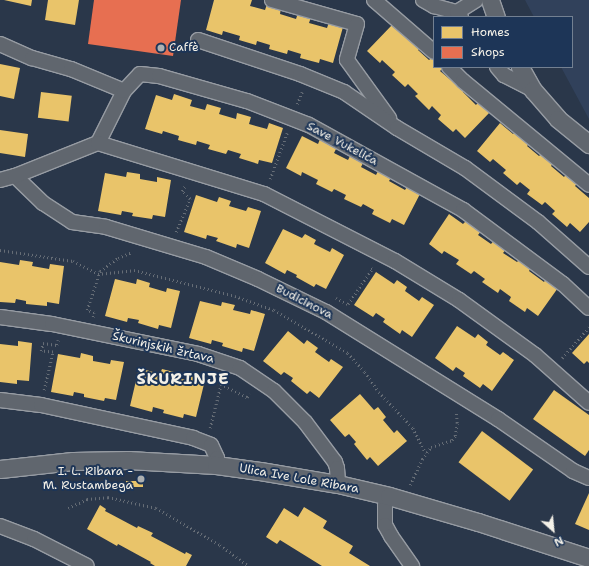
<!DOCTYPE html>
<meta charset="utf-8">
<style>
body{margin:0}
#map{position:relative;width:589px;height:566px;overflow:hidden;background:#2a374a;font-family:"Shantell Sans",sans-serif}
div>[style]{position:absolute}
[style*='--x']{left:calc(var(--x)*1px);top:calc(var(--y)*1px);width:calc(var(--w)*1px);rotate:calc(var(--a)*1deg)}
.built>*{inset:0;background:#31415b}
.homes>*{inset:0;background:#e9c46a;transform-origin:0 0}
.shops>*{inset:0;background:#e76f51}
.path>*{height:2.5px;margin-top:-1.25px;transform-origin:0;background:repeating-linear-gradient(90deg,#666d76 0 1px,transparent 0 4px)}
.roads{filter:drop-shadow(1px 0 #979ca3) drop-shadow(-1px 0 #979ca3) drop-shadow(0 1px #979ca3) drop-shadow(0 -1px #979ca3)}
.minor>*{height:14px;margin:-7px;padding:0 7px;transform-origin:7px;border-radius:7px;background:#60666e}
.tertiary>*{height:17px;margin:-8.5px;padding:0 8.5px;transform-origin:8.5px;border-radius:8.5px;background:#60666e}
.dots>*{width:11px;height:11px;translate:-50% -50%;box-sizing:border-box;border:2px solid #1d3557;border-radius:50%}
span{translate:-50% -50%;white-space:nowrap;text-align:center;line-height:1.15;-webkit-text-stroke:4px #1d3557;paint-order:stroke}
.poi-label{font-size:12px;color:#f4f1e8}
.left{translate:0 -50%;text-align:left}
.right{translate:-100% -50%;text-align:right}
.street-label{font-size:12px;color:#f4f1e8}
.district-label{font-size:16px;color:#f4f1e8;font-weight:700;letter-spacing:1px}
.legend{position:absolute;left:433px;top:16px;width:140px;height:52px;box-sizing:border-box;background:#1d3557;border:1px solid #738091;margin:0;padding:5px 7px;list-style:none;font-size:12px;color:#f4f1e8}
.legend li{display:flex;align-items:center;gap:8px;height:20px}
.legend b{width:20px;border:1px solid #738091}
.north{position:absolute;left:533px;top:510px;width:40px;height:40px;-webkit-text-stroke:3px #1d3557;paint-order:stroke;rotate:153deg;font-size:11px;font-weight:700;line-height:16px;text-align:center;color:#f4f1e8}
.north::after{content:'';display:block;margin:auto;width:14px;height:18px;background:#f4f1e8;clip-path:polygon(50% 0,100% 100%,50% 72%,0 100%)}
</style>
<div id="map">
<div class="built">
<i style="clip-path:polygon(525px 0,589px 0,589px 119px,561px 67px,572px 67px,572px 17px,534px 17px)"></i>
</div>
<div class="homes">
<i style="clip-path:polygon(4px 0,32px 0,31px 6px)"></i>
<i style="clip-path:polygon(48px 0,79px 0,75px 25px,45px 20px)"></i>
<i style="clip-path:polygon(214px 0,252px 0,250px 6px,265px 10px,267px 4px,281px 8px,280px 14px,296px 19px,298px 13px,311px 17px,309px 23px,327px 28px,329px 22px,343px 27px,333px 63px,320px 59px,319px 63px,300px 58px,301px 54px,288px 50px,287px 54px,269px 49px,270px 45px,257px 41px,256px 45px,239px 40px,240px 36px,223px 31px,222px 35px,206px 30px)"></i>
<i style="clip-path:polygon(392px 25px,405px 36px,409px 32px,422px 45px,418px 50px,429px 60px,434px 56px,434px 67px,444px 67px,440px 71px,453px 82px,457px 78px,467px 88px,463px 92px,476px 105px,480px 100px,491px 111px,465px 138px,456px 129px,453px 132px,438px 119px,441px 115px,432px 106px,429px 110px,415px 96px,418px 94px,408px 84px,405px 87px,392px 75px,395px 72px,382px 60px,380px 63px,367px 51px)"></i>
<i style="clip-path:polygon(0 64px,20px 68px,14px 99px,0 96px)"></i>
<i style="left:41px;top:92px;width:31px;height:26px;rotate:7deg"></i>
<i style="clip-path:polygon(174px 94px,192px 100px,190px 106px,205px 110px,207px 104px,221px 108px,219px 114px,236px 119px,237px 113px,251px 117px,249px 124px,267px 129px,269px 123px,283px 128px,272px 163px,259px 160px,258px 164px,239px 158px,241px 154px,228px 150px,226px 154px,208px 149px,210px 145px,197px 141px,196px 145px,178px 140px,179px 136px,163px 131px,162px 134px,145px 129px,156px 95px,172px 100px)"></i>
<i style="clip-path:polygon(500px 123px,513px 134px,517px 130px,531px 142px,527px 146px,539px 156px,544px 152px,555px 161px,551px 166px,564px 177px,568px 172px,579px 181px,575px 186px,589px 198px,589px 222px,580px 232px,570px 223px,567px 227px,552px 214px,555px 211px,545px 202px,542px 205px,527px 194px,530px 190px,520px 182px,517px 185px,503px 173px,506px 170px,493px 159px,490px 162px,477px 151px)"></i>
<i style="clip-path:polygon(0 130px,28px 134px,25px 157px,0 153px)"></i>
<i style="clip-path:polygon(302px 136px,318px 144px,320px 139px,337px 147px,334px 153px,348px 160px,351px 154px,364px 161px,361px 167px,376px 175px,379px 169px,392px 176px,389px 181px,405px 190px,408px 185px,421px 192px,404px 225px,392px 219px,390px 223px,372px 214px,374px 210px,363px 204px,361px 207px,344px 199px,346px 195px,334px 189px,332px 192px,316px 184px,318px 180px,302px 172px,301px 176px,286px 168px)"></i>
<i style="clip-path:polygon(127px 172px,140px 174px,140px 179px,157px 182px,157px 177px,171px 180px,165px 217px,153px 215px,152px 219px,132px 216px,133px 213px,122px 211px,121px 215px,98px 211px,105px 173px,126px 177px)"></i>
<i style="clip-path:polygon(196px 195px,217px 202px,219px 197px,231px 201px,229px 206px,246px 211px,248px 207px,261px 211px,249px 248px,237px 244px,236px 248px,216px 241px,218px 238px,207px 235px,206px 239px,184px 232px)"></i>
<i style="clip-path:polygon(449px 214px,463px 224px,467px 220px,482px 230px,478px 235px,491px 244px,495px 239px,507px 248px,503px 253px,517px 262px,521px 258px,532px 266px,529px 271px,544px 282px,547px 277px,560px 285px,538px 316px,527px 308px,525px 312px,509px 301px,511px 297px,500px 289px,498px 293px,482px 282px,485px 279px,474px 271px,471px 274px,456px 264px,459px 260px,444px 251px,442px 254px,429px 244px)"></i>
<i style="clip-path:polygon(283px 229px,302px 238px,305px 234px,316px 240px,314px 244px,330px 252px,332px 248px,344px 255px,326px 289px,316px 284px,314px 287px,296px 277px,297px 275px,287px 270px,285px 274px,265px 263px)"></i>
<i style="clip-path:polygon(20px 260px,33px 262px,32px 266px,49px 269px,50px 264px,64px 266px,59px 304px,47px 302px,47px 306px,26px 304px,26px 301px,16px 299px,15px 303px,0 302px,0 262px,19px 265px)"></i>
<i style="clip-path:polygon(376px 272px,394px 284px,397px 280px,407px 287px,405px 291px,419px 301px,422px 297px,434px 305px,412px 337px,402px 330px,400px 334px,383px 322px,385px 319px,376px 313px,373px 317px,354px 305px)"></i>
<i style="clip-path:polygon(115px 279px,136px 284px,137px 279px,150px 283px,149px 287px,166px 292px,167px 288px,180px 291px,171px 328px,159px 325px,158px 329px,138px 323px,139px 320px,128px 318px,127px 322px,105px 316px)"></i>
<i style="clip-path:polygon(200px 301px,221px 306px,222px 302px,235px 305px,233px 310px,250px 314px,251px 310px,265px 314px,254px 351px,243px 348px,242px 352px,222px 346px,223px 343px,212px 340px,211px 344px,189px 338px)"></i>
<i style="clip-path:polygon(457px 326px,475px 338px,478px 334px,488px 342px,486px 345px,500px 355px,503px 352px,514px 360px,492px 391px,483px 384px,480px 388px,463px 376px,465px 373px,456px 367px,453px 371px,435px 358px)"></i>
<i style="clip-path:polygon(288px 331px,304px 344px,307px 340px,318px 348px,315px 352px,329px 362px,331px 359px,343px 367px,319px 398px,310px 391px,307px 394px,291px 381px,293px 378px,284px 372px,281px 375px,263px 361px)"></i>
<i style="clip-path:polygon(589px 334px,589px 363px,587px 361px,584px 364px,572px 353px)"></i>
<i style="clip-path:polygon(18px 341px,32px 343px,29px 381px,17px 380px,17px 384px,0 382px,0 344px,18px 346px)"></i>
<i style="clip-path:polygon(81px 353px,93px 356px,93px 361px,110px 364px,111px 360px,124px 362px,116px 400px,105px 398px,104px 401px,84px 397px,84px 394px,74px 392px,73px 396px,51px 392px,58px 354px,80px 358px)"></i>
<i style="clip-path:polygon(139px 368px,160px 374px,162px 369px,174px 372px,173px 377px,190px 381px,191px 376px,205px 380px,196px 417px,184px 414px,183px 418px,163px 413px,164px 410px,153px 407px,152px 412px,130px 406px)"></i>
<i style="clip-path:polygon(554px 390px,589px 415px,589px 450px,585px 456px,533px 419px)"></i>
<i style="clip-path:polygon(360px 394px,374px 410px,378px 407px,386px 417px,383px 420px,394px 433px,397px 430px,407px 441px,378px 466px,370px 457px,367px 460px,354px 444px,356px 442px,349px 434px,345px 437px,330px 420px)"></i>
<i style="left:482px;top:431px;width:64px;height:39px;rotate:37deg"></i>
<i style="left:126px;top:481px;width:17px;height:6px"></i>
<i style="clip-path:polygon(589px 493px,589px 530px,575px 524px)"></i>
<i style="clip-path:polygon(100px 505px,106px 509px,105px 511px,137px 528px,138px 526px,153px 533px,151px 536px,185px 554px,186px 552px,192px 555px,186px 566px,155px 566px,150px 563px,151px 562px,118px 544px,117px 546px,87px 529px)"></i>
<i style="clip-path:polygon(304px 507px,327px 521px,323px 528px,353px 546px,349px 553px,370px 566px,322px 566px,280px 540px,277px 544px,266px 537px,284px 508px,298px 517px)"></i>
</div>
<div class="shops">
<i style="clip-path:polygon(94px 0,181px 0,173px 56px,88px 44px)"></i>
</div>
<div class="path">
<i style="--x:297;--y:104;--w:13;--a:-67"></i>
<i style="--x:270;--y:179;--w:49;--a:-69.7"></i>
<i style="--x:176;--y:232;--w:36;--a:-67"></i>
<i style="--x:190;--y:199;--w:11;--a:-135"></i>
<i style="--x:182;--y:191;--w:6;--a:-59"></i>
<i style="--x:0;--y:250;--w:74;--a:8.6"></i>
<i style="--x:73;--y:261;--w:28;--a:27"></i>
<i style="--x:98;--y:274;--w:36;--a:-6"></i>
<i style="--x:134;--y:270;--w:104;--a:14.4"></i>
<i style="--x:235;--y:296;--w:41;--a:19.7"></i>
<i style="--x:274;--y:310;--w:86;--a:30.2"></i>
<i style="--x:348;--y:353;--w:25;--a:48"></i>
<i style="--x:365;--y:372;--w:24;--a:55"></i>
<i style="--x:379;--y:392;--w:50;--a:46.6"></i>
<i style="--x:413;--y:428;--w:28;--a:63"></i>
<i style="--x:336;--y:298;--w:13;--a:27"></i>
<i style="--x:348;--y:304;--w:42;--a:-55.6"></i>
<i style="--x:372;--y:269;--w:2;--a:-153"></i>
<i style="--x:93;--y:317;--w:4;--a:-76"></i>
<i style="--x:94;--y:313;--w:8;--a:-157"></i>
<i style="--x:87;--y:310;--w:41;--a:-71.6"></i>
<i style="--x:100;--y:271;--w:22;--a:-36"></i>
<i style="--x:118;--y:258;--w:15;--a:-23"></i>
<i style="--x:562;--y:358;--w:41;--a:-48.9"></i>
<i style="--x:44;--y:390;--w:39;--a:-77"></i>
<i style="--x:53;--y:352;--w:12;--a:-175"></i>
<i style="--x:41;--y:351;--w:8;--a:-76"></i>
<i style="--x:43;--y:343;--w:14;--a:8"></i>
<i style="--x:57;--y:345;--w:5;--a:-79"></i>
<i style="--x:210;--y:428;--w:45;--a:-76"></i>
<i style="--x:221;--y:384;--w:29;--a:27"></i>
<i style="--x:247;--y:397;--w:4;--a:-45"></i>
<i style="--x:410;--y:485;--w:29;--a:-65"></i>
<i style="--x:422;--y:459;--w:15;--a:-53"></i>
<i style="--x:431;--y:447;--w:22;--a:-18"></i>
<i style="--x:452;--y:440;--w:5;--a:-53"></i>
<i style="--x:455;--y:436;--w:13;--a:-81"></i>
<i style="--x:457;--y:423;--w:12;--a:-95"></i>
<i style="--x:68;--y:508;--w:21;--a:-25"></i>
<i style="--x:87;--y:499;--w:21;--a:-5"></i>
<i style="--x:108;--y:497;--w:49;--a:12.9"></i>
<i style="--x:156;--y:508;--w:74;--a:30"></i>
<i style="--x:220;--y:545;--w:36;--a:36"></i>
</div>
<div class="roads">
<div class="minor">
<i style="--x:272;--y:0;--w:88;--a:15.8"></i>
<i style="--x:357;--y:24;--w:37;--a:106"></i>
<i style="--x:347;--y:60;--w:72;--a:54.1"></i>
<i style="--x:374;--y:0;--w:79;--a:40.9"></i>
<i style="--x:423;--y:0;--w:13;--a:29"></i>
<i style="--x:434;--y:6;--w:24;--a:15"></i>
<i style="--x:457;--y:12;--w:6;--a:51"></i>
<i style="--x:457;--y:12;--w:22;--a:-32"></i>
<i style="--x:198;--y:40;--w:108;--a:18.4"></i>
<i style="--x:300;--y:74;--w:48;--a:22.2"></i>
<i style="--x:344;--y:92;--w:64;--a:34.2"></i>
<i style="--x:397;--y:128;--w:79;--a:30.5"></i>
<i style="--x:465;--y:168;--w:91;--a:36.5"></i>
<i style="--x:538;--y:222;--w:68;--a:41.4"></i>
<i style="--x:0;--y:44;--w:35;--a:24"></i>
<i style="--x:32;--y:58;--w:41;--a:15.8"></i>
<i style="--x:71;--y:69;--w:57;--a:22.5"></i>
<i style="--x:449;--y:67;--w:20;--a:45"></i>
<i style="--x:463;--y:81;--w:163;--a:39.5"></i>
<i style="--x:497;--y:67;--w:11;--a:49"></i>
<i style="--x:504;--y:75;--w:33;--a:27"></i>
<i style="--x:98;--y:143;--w:58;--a:-63.4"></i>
<i style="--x:124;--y:91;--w:23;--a:-47"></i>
<i style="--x:140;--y:74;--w:19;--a:6"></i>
<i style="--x:159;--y:76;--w:91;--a:15.9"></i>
<i style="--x:247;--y:101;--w:66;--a:21.2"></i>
<i style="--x:309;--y:125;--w:176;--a:28.9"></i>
<i style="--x:463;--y:210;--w:124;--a:36.5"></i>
<i style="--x:563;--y:284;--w:35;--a:43"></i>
<i style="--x:15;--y:176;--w:39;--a:44"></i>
<i style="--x:43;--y:203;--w:35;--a:33"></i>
<i style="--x:72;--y:222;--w:34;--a:8"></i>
<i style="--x:106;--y:227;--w:104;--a:16.7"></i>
<i style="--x:206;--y:257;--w:56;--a:22.9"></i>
<i style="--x:258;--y:279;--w:76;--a:25.9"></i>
<i style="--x:326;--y:312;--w:203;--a:31.9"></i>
<i style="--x:498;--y:419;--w:91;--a:34.7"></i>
<i style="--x:573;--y:471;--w:17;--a:24"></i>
<i style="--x:0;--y:180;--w:16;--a:-15"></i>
<i style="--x:15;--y:176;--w:89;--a:-21.7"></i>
<i style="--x:98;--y:143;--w:174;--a:17.1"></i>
<i style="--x:264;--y:194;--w:147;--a:27.1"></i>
<i style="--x:395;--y:261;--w:75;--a:31.4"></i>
<i style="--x:459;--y:300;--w:94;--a:35.9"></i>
<i style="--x:535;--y:355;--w:72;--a:41.6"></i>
<i style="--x:0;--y:317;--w:52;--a:7.7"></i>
<i style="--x:52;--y:324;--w:149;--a:11.6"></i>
<i style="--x:198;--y:354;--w:44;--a:18.4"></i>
<i style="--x:240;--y:368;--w:41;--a:34.1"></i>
<i style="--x:274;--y:391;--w:44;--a:45"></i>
<i style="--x:305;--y:422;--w:50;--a:53.1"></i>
<i style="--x:335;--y:462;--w:6;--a:72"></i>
<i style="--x:337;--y:468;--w:16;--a:86"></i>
<i style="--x:0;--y:400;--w:41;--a:7"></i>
<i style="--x:41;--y:405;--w:156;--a:12.2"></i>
<i style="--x:193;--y:438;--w:19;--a:21"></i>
<i style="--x:211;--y:445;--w:14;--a:65"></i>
<i style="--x:217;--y:458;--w:7;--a:98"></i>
<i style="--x:389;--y:496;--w:10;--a:114"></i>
<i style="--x:385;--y:505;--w:20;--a:90"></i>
<i style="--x:385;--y:525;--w:13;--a:61"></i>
<i style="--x:391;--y:536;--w:37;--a:55"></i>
<i style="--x:0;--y:526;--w:36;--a:21"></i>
<i style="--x:34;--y:539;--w:59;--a:27"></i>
</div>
<div class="tertiary">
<i style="--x:490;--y:0;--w:18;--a:71"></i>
<i style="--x:520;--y:67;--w:26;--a:61"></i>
<i style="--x:533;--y:90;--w:38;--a:49"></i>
<i style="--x:558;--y:119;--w:40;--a:39"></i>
<i style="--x:0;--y:469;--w:73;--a:-6.3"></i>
<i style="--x:73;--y:461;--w:55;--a:-1"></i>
<i style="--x:128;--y:460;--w:88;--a:3.3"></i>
<i style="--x:216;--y:465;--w:44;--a:7.8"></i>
<i style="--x:260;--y:471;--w:79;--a:9.5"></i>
<i style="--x:338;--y:484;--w:52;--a:13.2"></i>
<i style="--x:389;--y:496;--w:93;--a:16.3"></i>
<i style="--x:478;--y:522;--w:117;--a:18"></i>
</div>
</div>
<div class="dots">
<i style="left:161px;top:48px;background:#adb0b1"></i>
<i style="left:141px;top:479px;background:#adb0b1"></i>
</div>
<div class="poi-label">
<span class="left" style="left:169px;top:48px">Caffè</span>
<span class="right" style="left:133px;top:479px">I. L. Ribara -<br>M. Rustambega</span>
</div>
<div class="street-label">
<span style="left:342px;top:144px;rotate:28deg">Save Vukelića</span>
<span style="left:304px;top:302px;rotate:27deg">Budicinova</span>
<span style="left:163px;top:348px;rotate:13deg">Škurinjskih žrtava</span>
<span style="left:299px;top:479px;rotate:10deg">Ulica Ive Lole Ribara</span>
</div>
<div class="district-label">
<span style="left:183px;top:379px">ŠKURINJE</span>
</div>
<ul class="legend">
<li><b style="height:11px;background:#e9c46a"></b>Homes</li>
<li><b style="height:11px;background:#e76f51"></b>Shops</li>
</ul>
<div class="north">N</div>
</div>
